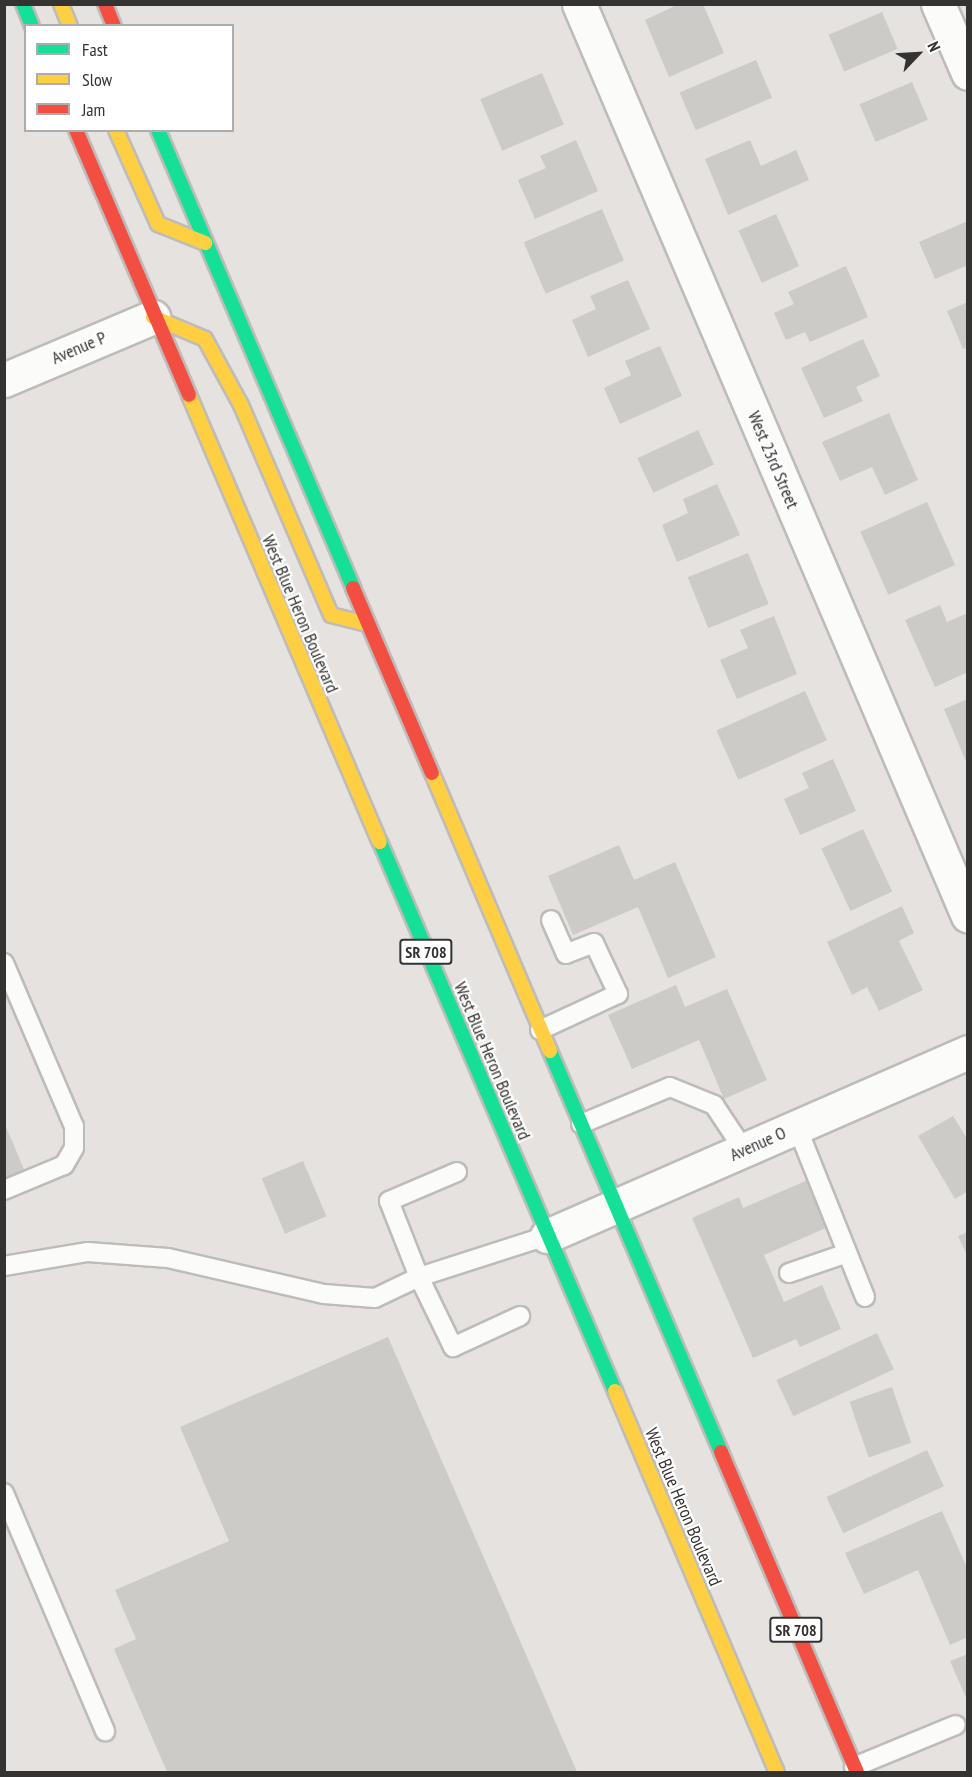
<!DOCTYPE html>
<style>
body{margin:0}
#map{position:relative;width:972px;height:1777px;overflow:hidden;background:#e5e2df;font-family:"PT Sans Narrow",sans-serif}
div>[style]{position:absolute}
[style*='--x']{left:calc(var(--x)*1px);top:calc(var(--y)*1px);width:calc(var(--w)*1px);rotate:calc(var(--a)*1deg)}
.building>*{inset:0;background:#cdcbc8;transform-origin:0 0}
.roads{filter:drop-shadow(2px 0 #bebcba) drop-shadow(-2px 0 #bebcba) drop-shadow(0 2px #bebcba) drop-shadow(0 -2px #bebcba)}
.lane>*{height:18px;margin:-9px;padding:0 9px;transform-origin:9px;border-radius:9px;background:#fbfbfa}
.street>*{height:33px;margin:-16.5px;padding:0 16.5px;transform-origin:16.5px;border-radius:16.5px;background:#fbfbfa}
.fast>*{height:14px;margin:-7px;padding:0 7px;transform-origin:7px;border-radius:7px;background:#16e098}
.slow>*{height:14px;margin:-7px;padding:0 7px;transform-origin:7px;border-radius:7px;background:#ffcf43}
.jam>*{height:14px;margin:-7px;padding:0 7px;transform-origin:7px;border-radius:7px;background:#f24e42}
span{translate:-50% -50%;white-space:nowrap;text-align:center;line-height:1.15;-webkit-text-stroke:4.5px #fff;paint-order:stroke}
.shield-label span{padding:2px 4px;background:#fff;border:2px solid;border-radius:4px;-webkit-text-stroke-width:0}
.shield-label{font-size:16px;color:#353331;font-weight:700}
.street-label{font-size:18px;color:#353331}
.frame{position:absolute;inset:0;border:6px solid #353331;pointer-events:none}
.legend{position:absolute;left:24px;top:24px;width:210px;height:108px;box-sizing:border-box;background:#fff;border:2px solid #aeadad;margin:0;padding:8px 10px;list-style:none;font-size:18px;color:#353331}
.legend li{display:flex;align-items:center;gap:12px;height:30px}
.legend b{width:30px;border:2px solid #aeadad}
.north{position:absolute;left:888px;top:24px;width:60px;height:60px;-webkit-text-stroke:4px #fff;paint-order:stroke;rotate:65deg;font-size:16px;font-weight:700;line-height:24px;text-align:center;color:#353331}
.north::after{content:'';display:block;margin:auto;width:21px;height:27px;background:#353331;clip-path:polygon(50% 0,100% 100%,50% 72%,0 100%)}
</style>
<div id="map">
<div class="building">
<i style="clip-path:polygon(679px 4px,703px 4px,724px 53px,669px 77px,645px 20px)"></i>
<i style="left:882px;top:12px;width:40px;height:58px;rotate:67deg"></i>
<i style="left:756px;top:60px;width:41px;height:83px;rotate:67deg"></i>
<i style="left:542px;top:73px;width:56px;height:67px;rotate:67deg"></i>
<i style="left:912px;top:82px;width:41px;height:57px;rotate:67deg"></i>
<i style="clip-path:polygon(576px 140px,598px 191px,535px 219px,518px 180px,546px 168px,540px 156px)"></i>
<i style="clip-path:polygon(750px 140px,761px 166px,796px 150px,809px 180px,728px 215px,705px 159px)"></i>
<i style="left:602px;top:209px;width:56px;height:85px;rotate:67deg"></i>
<i style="left:776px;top:214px;width:57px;height:41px;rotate:66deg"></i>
<i style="clip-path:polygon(968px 221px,968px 265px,935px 279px,919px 242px)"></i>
<i style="clip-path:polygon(846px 266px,868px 317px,810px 342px,805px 332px,786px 340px,774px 313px,794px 304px,788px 292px)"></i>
<i style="clip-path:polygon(628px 280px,650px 329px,588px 357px,572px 320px,596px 309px,590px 296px)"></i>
<i style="clip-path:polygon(968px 302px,968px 347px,963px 349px,947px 311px)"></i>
<i style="clip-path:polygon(863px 339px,880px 376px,856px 387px,863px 401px,824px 418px,801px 368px)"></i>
<i style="clip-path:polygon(660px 346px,682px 396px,620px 424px,604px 388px,631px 375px,625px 361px)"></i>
<i style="clip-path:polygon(889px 413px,918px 480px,885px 495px,872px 467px,840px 481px,822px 442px)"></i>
<i style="left:698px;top:430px;width:38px;height:67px;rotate:65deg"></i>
<i style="clip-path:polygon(717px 484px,740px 535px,677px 562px,662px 525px,688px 513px,683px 499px)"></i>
<i style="left:927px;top:502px;width:69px;height:73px;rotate:66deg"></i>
<i style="left:748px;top:553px;width:55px;height:65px;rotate:68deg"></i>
<i style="clip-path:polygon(940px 605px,947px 622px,968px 613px,968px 672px,935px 687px,905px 620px)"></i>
<i style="clip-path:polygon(774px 616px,797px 674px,737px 699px,720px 660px,748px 648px,740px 630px)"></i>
<i style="left:805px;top:691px;width:54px;height:97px;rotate:66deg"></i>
<i style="clip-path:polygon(968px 699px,968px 764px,967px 764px,944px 709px)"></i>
<i style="clip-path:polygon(833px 759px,856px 811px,800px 835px,784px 799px,809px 788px,802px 773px)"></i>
<i style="left:863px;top:829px;width:69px;height:46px;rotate:65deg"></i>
<i style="clip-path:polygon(619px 845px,634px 880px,675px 862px,716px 957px,668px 978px,638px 907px,573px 935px,548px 876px)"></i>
<i style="clip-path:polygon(902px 906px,914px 933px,899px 941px,923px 990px,879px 1011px,867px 987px,852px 995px,827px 942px)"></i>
<i style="clip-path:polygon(676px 985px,685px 1007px,727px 989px,767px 1080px,724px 1099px,699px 1040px,632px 1069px,608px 1015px)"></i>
<i style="clip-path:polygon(953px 1116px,968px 1140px,968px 1191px,955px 1199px,918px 1136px)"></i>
<i style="clip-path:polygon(4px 1122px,26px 1174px,4px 1183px)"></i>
<i style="left:303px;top:1161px;width:60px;height:45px;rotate:67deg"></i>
<i style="clip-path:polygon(808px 1180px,828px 1227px,764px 1255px,784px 1302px,822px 1285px,841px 1329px,800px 1347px,796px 1339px,753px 1358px,692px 1218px,739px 1197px,743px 1208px)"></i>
<i style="clip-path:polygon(968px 1232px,968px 1257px,958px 1236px)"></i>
<i style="left:877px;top:1333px;width:40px;height:111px;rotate:65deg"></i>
<i style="clip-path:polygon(388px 1337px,577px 1772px,167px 1772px,114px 1649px,136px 1639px,115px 1590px,229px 1541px,180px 1427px)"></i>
<i style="left:892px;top:1387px;width:59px;height:45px;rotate:71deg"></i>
<i style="left:927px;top:1450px;width:40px;height:111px;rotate:65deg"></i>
<i style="clip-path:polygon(942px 1511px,968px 1570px,968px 1637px,950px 1645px,918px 1570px,864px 1594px,845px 1553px)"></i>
<i style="clip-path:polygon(968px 1654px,968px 1702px,950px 1661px)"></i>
</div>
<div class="roads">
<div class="lane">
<i style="--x:4;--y:963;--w:177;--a:66.8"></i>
<i style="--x:74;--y:1126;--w:22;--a:90"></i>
<i style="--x:74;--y:1148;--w:20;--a:120"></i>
<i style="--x:64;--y:1165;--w:65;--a:157.4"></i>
<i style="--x:540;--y:1030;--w:86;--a:-24.8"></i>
<i style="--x:618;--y:994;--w:56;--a:-115.2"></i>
<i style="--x:594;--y:943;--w:30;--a:159"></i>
<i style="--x:566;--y:954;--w:37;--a:-114"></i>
<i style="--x:581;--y:1124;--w:96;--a:-22.6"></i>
<i style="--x:670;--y:1087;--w:48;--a:22.2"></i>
<i style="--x:714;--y:1105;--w:54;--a:56.3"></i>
<i style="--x:797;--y:1127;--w:183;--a:68.2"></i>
<i style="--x:457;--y:1172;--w:74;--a:156.9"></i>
<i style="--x:389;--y:1201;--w:82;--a:68.5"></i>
<i style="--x:419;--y:1277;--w:78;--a:64.1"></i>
<i style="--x:453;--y:1347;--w:74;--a:-24.8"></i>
<i style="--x:4;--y:1266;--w:85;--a:-9.5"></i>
<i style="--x:88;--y:1252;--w:80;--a:4.3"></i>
<i style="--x:168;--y:1258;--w:160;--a:13"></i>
<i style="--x:324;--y:1294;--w:51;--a:4.5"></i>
<i style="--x:375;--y:1298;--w:49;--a:-25.5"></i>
<i style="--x:419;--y:1277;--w:134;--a:-17.8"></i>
<i style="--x:789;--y:1273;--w:61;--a:-19"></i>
<i style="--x:4;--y:1493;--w:259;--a:67"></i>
<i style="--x:854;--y:1767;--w:110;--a:-22.4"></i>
</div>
<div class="street">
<i style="--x:579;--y:4;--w:991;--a:66.9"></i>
<i style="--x:938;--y:4;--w:75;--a:66.5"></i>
<i style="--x:4;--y:380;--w:162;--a:-22.9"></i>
<i style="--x:547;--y:1236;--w:459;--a:-23.6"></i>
</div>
<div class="fast">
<i style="--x:23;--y:4;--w:24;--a:68"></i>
<i style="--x:158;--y:130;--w:498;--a:66.9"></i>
<i style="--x:380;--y:842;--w:597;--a:66.83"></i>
<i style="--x:550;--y:1051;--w:436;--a:66.9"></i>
</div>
<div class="slow">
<i style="--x:61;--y:4;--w:24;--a:68"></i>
<i style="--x:116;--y:130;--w:103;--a:65.9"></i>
<i style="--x:158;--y:224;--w:51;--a:22"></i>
<i style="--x:153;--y:317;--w:56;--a:22.9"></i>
<i style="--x:205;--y:339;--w:75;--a:61.4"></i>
<i style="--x:241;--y:405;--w:228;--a:66.8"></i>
<i style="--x:331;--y:615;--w:37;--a:14"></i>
<i style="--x:189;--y:395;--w:486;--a:66.9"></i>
<i style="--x:432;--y:773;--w:302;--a:67"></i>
<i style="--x:615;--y:1391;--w:414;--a:67"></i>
</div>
<div class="jam">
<i style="--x:105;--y:4;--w:24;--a:68"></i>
<i style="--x:76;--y:130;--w:288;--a:66.9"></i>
<i style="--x:353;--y:588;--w:201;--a:66.9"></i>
<i style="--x:721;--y:1452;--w:348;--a:67"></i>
</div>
</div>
<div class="shield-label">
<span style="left:426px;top:952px">SR 708</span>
<span style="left:796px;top:1630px">SR 708</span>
</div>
<div class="street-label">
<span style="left:79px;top:348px;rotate:-23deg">Avenue P</span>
<span style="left:773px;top:460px;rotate:67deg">West 23rd Street</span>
<span style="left:300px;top:614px;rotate:67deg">West Blue Heron Boulevard</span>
<span style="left:492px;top:1061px;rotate:67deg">West Blue Heron Boulevard</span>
<span style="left:758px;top:1144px;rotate:-24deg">Avenue O</span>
<span style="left:683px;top:1507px;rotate:67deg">West Blue Heron Boulevard</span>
</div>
<div class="frame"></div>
<ul class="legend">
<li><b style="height:8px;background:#16e098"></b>Fast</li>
<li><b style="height:8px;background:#ffcf43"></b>Slow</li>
<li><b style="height:8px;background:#f24e42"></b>Jam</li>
</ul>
<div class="north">N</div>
</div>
